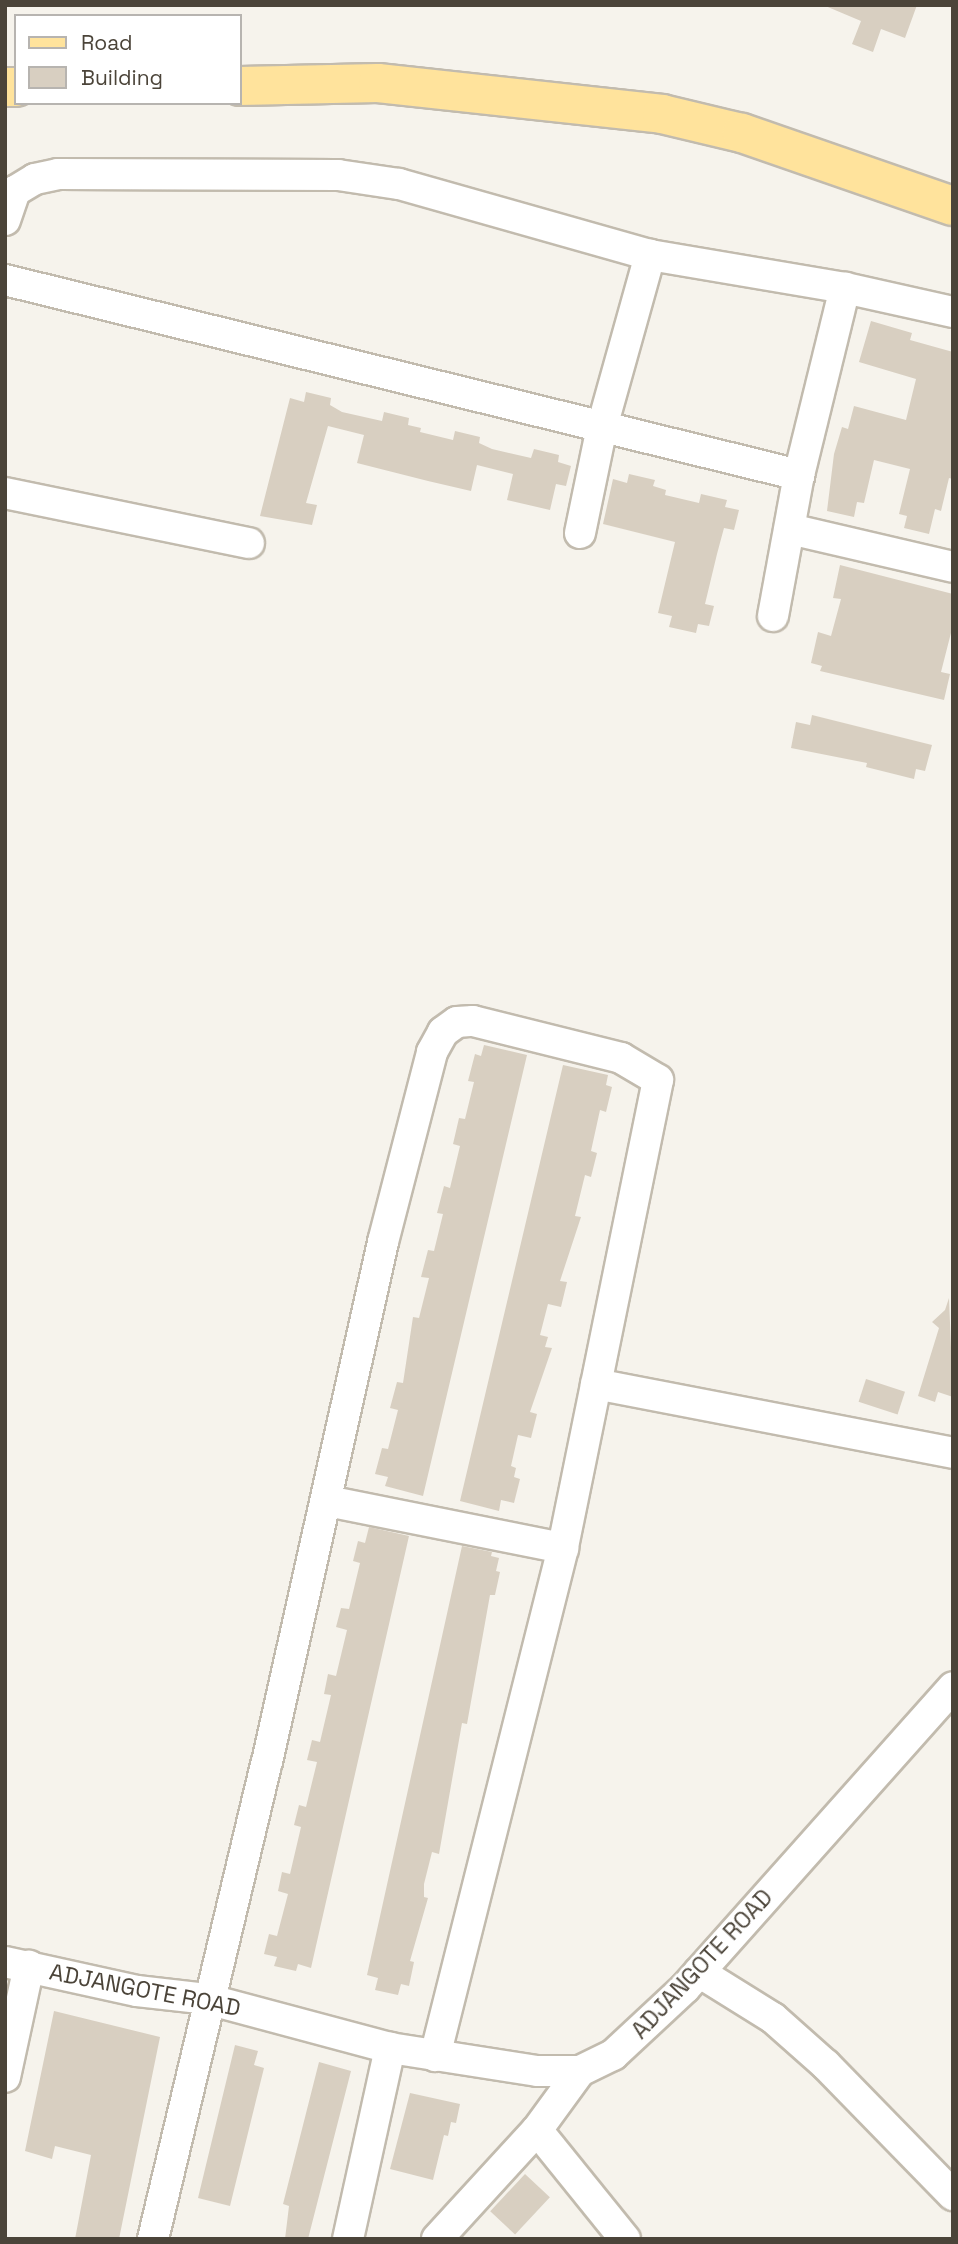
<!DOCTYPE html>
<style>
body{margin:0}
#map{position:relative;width:958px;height:2244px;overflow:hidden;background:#f6f3ec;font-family:"Space Grotesk",sans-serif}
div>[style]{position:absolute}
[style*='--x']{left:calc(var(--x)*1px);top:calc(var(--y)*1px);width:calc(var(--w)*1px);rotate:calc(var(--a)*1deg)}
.building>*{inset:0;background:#d8cfc1;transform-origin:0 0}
.roads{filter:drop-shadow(2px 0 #c2bbae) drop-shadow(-2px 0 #c2bbae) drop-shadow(0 2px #c2bbae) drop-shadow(0 -2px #c2bbae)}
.minor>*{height:30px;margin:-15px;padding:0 15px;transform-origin:15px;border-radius:15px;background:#fff}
.major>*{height:38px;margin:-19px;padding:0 19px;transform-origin:19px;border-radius:19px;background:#ffe39c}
span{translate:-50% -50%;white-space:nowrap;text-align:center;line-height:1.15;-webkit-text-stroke:5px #fff;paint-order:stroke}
.street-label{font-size:23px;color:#4b4439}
.frame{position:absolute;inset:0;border:7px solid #4b4439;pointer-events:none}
.legend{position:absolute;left:14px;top:14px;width:228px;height:91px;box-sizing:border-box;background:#fff;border:2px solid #b7b4b0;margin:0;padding:9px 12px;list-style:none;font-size:21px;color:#4b4439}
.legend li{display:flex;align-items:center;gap:14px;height:35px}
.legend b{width:35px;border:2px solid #b7b4b0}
</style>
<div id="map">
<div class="building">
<i style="clip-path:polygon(823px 5px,917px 5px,905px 38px,881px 29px,873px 52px,852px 44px,861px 21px)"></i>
<i style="clip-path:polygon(871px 321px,912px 333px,910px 340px,953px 352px,953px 479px,949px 478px,941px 511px,935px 509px,929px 534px,904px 528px,907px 516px,899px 514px,910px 469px,874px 460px,864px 503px,857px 502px,854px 517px,827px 511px,834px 454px,842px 427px,848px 429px,854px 406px,906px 420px,916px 379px,859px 362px)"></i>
<i style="clip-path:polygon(306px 392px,331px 398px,330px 405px,342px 412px,382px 421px,384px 412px,409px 418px,408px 425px,421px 428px,420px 432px,453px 440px,455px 431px,480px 437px,479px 443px,492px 449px,531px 458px,534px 449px,559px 455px,558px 462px,571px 466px,566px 486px,556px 484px,550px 510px,507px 500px,513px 474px,477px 465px,471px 491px,428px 481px,357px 463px,364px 435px,328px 426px,306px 503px,317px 505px,312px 525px,260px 516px,290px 398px,304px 402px)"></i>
<i style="clip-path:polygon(629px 474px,655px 480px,653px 486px,666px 490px,665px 495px,699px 503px,701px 494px,727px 500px,725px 507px,739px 510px,734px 530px,724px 528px,717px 554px,705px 604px,714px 606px,709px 626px,698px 624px,696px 633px,669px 627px,672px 616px,658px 613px,675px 542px,603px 524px,613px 479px,627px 483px)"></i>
<i style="clip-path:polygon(840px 565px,953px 594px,953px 625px,941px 672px,950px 674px,944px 700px,820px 671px,822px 666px,811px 663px,818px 632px,831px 636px,841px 599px,833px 598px)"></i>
<i style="clip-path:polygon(812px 715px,932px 745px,925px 771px,916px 769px,914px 779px,866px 767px,867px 763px,791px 748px,796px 722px,810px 725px)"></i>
<i style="clip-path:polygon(484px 1045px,527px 1055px,423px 1496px,385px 1486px,388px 1477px,375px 1474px,382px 1448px,388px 1449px,398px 1410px,390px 1408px,397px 1382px,403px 1383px,413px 1317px,419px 1318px,429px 1278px,421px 1277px,428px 1250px,434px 1251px,443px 1214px,437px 1213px,444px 1186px,450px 1188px,460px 1146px,453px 1144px,459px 1118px,465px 1119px,474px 1082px,468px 1081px,475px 1054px,481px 1056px)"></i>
<i style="clip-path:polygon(563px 1065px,608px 1075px,606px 1085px,612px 1087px,606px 1112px,600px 1110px,591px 1151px,597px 1153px,591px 1177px,585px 1175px,575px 1216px,581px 1217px,560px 1281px,567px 1282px,561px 1307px,548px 1304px,540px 1335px,548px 1337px,545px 1347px,552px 1348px,530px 1412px,537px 1414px,531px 1438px,518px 1435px,511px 1466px,516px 1468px,514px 1477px,520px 1479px,514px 1503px,501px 1500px,499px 1511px,460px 1501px)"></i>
<i style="clip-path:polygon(949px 1298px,953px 1397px,938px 1392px,935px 1402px,918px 1396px,939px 1328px,932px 1322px,945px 1310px)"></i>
<i style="left:866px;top:1379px;width:41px;height:24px;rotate:18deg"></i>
<i style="clip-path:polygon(369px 1527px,409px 1536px,311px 1968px,298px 1964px,296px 1971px,274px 1966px,277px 1957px,264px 1954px,269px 1934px,277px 1936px,288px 1894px,278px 1891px,282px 1872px,290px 1874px,301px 1827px,294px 1825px,299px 1805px,306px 1807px,317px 1762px,307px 1760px,312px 1740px,320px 1742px,331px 1695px,324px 1694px,328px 1674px,336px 1676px,347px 1630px,336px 1627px,341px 1608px,349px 1609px,360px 1563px,353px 1561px,358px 1541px,365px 1543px)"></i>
<i style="clip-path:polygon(462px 1546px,492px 1552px,491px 1556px,499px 1558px,496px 1571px,500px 1572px,495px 1595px,490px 1595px,467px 1724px,462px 1723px,439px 1854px,432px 1852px,424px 1884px,424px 1897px,428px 1898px,410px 1961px,414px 1962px,409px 1986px,401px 1984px,398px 1995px,375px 1990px,378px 1978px,367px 1975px)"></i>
<i style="clip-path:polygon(54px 2011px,160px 2037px,119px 2239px,75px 2239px,91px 2155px,55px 2146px,52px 2159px,25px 2151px)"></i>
<i style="clip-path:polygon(235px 2045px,258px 2051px,254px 2065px,264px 2068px,230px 2206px,198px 2198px)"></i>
<i style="clip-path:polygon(319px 2062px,351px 2071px,308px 2239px,285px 2239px,289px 2206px,283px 2204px)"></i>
<i style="clip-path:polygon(410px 2093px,460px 2104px,456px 2123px,451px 2122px,448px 2136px,444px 2135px,433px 2180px,390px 2169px)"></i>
<i style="left:525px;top:2174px;width:34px;height:51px;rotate:43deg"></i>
</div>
<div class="roads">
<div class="minor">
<i style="--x:5;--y:220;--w:31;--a:-71"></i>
<i style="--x:15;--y:191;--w:23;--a:-31"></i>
<i style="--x:35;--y:179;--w:24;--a:-12"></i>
<i style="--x:58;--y:174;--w:280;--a:0.2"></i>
<i style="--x:338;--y:175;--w:62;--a:8.4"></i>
<i style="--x:399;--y:184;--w:261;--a:15.8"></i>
<i style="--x:650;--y:255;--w:198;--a:9.6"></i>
<i style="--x:845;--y:288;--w:111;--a:12.5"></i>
<i style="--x:5;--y:280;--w:818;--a:13.8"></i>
<i style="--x:5;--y:493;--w:249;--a:11.6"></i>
<i style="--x:790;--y:529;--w:167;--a:13.1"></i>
<i style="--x:580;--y:533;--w:108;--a:-78.3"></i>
<i style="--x:602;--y:427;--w:179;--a:-74.4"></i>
<i style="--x:773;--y:616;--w:143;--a:-79.6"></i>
<i style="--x:799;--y:475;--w:193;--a:-76.2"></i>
<i style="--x:596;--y:1384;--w:364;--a:10.9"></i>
<i style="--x:327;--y:1501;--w:241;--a:11.3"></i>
<i style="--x:5;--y:1962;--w:135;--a:12.4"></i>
<i style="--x:137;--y:1991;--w:70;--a:6.5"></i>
<i style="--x:207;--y:1999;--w:189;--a:15"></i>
<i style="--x:390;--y:2048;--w:149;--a:8.9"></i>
<i style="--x:537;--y:2071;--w:43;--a:0"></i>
<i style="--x:580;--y:2071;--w:37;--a:-26"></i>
<i style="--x:613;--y:2055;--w:98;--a:-42.9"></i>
<i style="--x:685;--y:1988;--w:403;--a:-48.3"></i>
<i style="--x:699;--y:1972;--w:87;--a:31.9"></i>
<i style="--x:773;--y:2018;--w:71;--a:41.6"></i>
<i style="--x:826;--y:2065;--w:182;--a:45.7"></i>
<i style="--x:5;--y:2077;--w:114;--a:-77.8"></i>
<i style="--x:537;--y:2130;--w:140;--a:51.1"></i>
<i style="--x:153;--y:2239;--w:490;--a:-76.6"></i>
<i style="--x:267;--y:1762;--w:533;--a:-77.42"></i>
<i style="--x:383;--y:1242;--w:196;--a:-75.5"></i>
<i style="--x:432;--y:1052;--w:23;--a:-61"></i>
<i style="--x:443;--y:1032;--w:17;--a:-36"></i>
<i style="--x:457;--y:1022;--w:16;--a:-4"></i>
<i style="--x:473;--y:1021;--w:153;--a:14"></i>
<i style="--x:621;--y:1058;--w:43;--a:30.7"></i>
<i style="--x:658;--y:1080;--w:478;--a:101.5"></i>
<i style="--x:563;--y:1548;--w:524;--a:104.14"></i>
<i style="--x:348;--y:2239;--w:196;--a:-77.6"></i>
<i style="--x:437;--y:2239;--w:148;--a:-47.5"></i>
<i style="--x:537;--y:2130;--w:73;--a:-53.9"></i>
</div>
<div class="major">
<i style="--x:240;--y:86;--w:138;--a:-1.2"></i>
<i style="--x:378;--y:83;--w:286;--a:6.2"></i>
<i style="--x:662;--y:114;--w:82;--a:13.4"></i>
<i style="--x:742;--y:133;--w:223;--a:19.1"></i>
<i style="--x:5;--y:87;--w:11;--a:0"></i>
</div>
</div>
<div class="street-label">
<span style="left:702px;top:1964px;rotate:-47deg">ADJANGOTE ROAD</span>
<span style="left:145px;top:1990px;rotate:11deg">ADJANGOTE ROAD</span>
</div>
<div class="frame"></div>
<ul class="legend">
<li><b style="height:9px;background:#ffe39c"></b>Road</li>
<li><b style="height:19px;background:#d8cfc1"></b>Building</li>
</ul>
</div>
